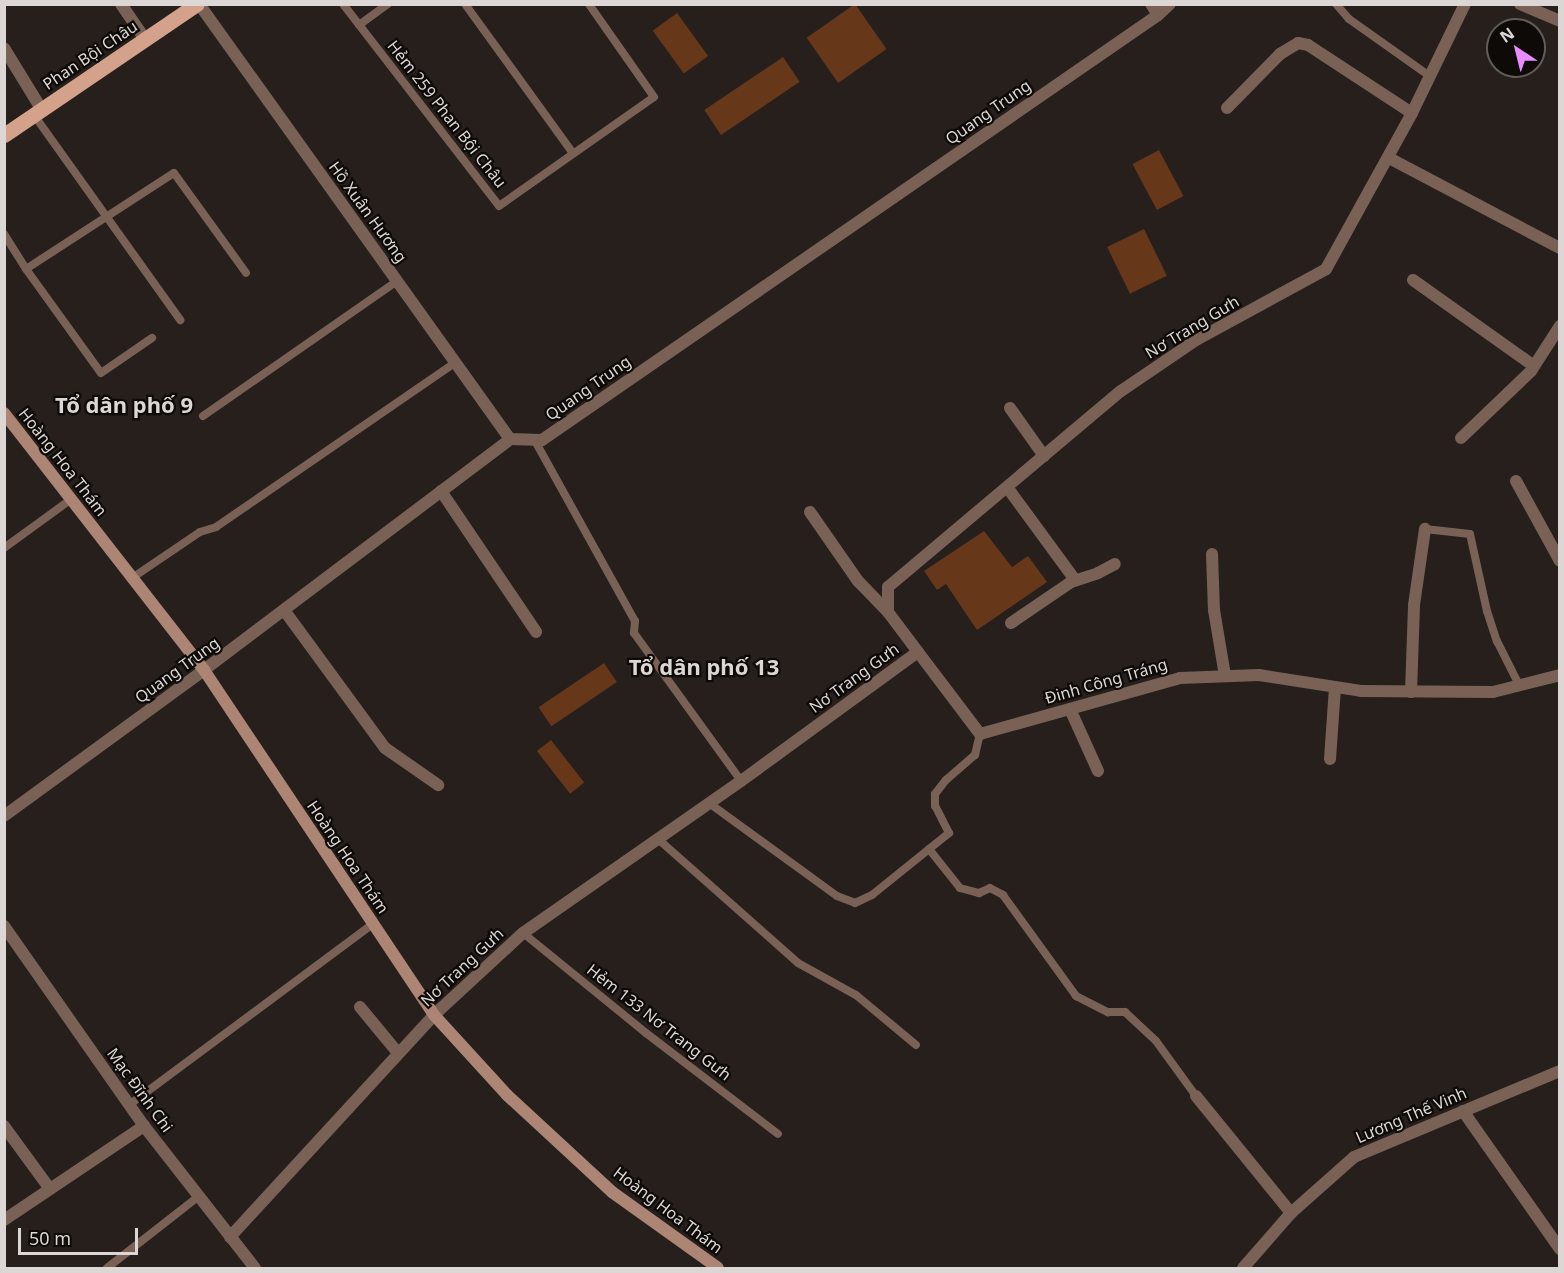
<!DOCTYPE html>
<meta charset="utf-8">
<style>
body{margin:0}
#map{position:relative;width:1564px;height:1273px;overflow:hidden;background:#261f1b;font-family:"Noto Sans",sans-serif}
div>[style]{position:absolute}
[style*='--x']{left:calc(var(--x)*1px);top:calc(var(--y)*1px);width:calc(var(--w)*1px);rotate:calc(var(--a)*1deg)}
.building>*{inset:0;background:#67371a;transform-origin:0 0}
.lane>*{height:8px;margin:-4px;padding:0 4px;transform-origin:4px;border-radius:4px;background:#796156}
.street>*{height:12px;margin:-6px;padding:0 6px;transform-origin:6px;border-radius:6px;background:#796156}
.secondary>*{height:12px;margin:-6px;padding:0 6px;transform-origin:6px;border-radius:6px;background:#ac8574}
.primary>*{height:15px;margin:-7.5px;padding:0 7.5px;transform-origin:7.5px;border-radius:7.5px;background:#d4a18b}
span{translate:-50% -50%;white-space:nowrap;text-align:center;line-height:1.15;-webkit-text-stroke:4.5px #0d0a08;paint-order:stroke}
.street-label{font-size:16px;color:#dcd7d5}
.district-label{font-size:22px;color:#dcd7d5;font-weight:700}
.frame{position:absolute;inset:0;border:6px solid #dcd7d5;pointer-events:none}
.north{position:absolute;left:1486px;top:18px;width:60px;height:60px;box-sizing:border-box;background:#0d0a08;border:2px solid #605c5a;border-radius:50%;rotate:325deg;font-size:16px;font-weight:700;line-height:24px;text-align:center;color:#dcd7d5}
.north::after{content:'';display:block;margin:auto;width:21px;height:27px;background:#e98dfe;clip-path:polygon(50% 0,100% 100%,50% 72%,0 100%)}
.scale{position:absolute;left:18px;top:1228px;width:120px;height:27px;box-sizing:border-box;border:3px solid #dcd7d5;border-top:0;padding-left:8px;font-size:18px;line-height:21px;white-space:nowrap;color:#dcd7d5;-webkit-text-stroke:4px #0d0a08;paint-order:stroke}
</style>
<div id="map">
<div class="building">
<i style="left:855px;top:4px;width:55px;height:59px;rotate:55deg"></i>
<i style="left:677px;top:13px;width:53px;height:30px;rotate:54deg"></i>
<i style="left:783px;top:57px;width:30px;height:95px;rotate:56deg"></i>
<i style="left:1159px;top:150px;width:52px;height:30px;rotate:62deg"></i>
<i style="left:1144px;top:229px;width:52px;height:41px;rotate:64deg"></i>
<i style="clip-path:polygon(984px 531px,1012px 567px,1028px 556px,1047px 582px,977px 630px,946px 584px,937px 590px,924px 571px)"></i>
<i style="left:604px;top:663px;width:23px;height:79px;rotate:56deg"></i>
<i style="left:551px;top:740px;width:54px;height:18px;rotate:52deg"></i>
</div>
<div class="lane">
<i style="--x:343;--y:4;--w:255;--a:52.3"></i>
<i style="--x:499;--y:206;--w:189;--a:-35.1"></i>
<i style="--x:654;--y:97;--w:113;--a:-125"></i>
<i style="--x:465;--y:4;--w:184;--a:54.1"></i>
<i style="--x:1336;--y:4;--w:20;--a:49"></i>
<i style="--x:1349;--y:19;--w:100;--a:35.3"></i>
<i style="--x:359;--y:25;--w:36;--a:-36"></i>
<i style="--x:34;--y:115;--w:252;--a:54.5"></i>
<i style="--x:4;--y:234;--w:41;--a:57.8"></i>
<i style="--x:26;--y:269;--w:128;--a:54.2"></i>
<i style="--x:101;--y:373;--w:62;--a:-34.5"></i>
<i style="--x:26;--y:269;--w:176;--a:-33"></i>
<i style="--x:174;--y:173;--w:123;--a:54.2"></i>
<i style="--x:203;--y:416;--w:236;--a:-34.8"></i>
<i style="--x:534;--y:439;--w:208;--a:61"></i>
<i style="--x:635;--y:621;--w:12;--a:95"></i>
<i style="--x:634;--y:633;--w:183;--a:54.1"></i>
<i style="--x:1425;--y:529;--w:45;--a:6.3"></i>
<i style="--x:1470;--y:534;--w:79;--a:77.6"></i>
<i style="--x:1487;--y:611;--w:32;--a:72"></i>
<i style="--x:1497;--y:641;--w:49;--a:63.4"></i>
<i style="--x:4;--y:548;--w:82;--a:-36"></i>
<i style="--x:132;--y:578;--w:82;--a:-34.1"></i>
<i style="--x:200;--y:532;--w:17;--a:-17"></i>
<i style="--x:216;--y:527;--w:290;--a:-34.5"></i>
<i style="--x:709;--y:803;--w:158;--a:36"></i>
<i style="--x:837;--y:896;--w:19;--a:21"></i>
<i style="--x:855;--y:903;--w:19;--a:-25"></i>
<i style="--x:872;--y:895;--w:99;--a:-38.8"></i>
<i style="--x:949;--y:833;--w:30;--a:-117"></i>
<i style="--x:935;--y:806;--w:12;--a:-90"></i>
<i style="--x:935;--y:794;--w:18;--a:-52"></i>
<i style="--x:946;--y:780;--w:38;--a:-41"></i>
<i style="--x:975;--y:755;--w:22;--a:-77"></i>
<i style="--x:658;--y:839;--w:187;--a:41.5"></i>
<i style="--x:798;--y:963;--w:66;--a:28.9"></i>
<i style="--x:856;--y:995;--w:78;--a:39.8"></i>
<i style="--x:929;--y:849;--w:50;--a:51.5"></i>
<i style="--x:960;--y:888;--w:20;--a:15"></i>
<i style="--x:979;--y:893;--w:12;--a:-24"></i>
<i style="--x:990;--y:888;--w:15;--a:28"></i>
<i style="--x:1003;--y:895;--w:125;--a:54.1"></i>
<i style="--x:1076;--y:996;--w:36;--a:27"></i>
<i style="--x:1108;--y:1012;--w:17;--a:0"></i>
<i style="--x:1125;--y:1012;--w:42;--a:43.1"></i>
<i style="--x:1156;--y:1041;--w:68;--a:54"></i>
<i style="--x:523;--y:933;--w:159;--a:39.1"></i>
<i style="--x:646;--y:1033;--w:166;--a:37.4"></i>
<i style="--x:129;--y:1105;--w:304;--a:-36.6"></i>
<i style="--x:107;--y:1268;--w:117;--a:-38"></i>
</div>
<div class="street">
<i style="--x:121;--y:4;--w:42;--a:55.6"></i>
<i style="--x:199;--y:4;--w:535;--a:54.44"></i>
<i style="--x:1520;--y:4;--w:43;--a:23"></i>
<i style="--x:1158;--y:15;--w:16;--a:-43"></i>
<i style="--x:4;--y:48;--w:73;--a:58.5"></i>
<i style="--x:1227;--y:108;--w:76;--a:-45.5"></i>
<i style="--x:1280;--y:54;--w:21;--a:-31"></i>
<i style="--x:1298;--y:43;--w:10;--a:11"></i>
<i style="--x:1308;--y:45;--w:124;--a:33.2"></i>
<i style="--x:1389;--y:158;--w:193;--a:27.8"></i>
<i style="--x:1413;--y:280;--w:148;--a:35.4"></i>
<i style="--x:1010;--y:408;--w:59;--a:54.7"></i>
<i style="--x:1461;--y:438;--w:97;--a:-43.7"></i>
<i style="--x:1531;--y:371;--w:54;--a:-57.2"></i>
<i style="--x:1516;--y:481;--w:91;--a:61.2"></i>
<i style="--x:1007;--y:487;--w:115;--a:53.8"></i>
<i style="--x:441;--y:491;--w:170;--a:56"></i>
<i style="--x:810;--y:512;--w:84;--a:55.2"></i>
<i style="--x:858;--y:581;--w:43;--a:45.9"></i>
<i style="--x:1212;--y:554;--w:56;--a:88"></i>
<i style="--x:1214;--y:610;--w:67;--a:80.5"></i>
<i style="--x:284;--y:610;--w:171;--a:53.8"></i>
<i style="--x:385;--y:748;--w:65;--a:34.9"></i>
<i style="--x:1011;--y:623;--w:73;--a:-34.3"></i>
<i style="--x:1071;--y:582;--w:28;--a:-18"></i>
<i style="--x:1098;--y:573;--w:19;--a:-28"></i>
<i style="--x:918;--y:652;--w:103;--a:52.9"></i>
<i style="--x:980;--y:734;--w:208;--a:-15.6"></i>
<i style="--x:1180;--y:678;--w:79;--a:-2.2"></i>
<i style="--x:1259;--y:675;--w:103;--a:8.9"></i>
<i style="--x:1361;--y:691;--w:132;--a:0.4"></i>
<i style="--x:1493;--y:692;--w:69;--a:-14.2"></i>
<i style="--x:1411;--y:692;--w:87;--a:-88"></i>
<i style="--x:1414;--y:605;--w:77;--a:-81.8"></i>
<i style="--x:1070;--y:709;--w:68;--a:65.7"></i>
<i style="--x:1330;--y:759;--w:72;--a:-86"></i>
<i style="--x:4;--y:816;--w:248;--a:-36.1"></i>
<i style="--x:204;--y:670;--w:383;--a:-37"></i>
<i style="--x:510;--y:439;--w:32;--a:2"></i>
<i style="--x:542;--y:440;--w:748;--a:-34.6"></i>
<i style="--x:1158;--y:15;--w:13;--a:-122"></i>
<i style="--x:4;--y:926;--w:244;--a:55"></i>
<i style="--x:144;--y:1126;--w:180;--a:52"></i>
<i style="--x:360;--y:1007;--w:60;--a:50.4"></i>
<i style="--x:1196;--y:1096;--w:151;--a:50.9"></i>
<i style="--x:1463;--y:1111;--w:169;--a:54.9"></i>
<i style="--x:4;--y:1126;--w:78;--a:53.9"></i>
<i style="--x:4;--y:1220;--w:169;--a:-33.9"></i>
<i style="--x:230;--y:1237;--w:301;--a:-47.4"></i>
<i style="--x:434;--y:1015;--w:121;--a:-42.7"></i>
<i style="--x:523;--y:933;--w:266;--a:-34.9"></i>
<i style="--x:741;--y:781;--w:219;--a:-36.1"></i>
<i style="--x:918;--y:652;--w:50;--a:-126.9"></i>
<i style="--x:888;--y:612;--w:25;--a:-90"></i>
<i style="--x:888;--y:587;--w:304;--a:-40.1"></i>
<i style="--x:1121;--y:391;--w:91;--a:-34.2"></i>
<i style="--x:1196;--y:340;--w:148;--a:-28.6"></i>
<i style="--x:1326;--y:269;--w:178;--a:-61.1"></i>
<i style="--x:1412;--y:113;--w:121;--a:-64.1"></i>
<i style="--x:1243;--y:1268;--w:73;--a:-48.9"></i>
<i style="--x:1291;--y:1213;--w:84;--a:-41.6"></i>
<i style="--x:1354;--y:1157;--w:223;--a:-22.7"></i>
</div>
<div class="secondary">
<i style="--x:4;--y:413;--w:326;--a:52.1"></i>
<i style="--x:204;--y:670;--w:415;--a:56.3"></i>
<i style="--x:434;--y:1015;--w:108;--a:47.6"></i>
<i style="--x:507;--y:1095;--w:143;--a:42.7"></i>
<i style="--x:612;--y:1192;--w:130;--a:35.6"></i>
</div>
<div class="primary">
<i style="--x:4;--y:135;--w:233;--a:-34.2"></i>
</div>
<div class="street-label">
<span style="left:90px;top:55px;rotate:-34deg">Phan Bội Châu</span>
<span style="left:988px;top:112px;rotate:-35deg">Quang Trung</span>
<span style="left:447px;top:114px;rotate:52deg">Hẻm 259 Phan Bội Châu</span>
<span style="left:368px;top:212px;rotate:54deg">Hồ Xuân Hương</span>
<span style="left:1192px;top:327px;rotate:-31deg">Nơ Trang Gưh</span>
<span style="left:588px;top:388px;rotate:-35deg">Quang Trung</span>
<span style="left:63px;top:462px;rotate:52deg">Hoàng Hoa Thám</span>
<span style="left:177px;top:670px;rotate:-36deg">Quang Trung</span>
<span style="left:854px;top:678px;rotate:-36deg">Nơ Trang Gưh</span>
<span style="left:1106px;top:681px;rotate:-16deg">Đinh Công Tráng</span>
<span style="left:348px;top:857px;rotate:56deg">Hoàng Hoa Thám</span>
<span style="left:462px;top:967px;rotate:-43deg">Nơ Trang Gưh</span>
<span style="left:659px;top:1022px;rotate:38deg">Hẻm 133 Nơ Trang Gưh</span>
<span style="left:140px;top:1090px;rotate:54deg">Mạc Đĩnh Chi</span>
<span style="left:1411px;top:1115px;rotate:-23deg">Lương Thế Vinh</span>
<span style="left:668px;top:1210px;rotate:37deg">Hoàng Hoa Thám</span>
</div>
<div class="district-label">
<span style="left:124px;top:405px">Tổ dân phố 9</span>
<span style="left:704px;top:667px">Tổ dân phố 13</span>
</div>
<div class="frame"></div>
<div class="north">N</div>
<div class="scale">50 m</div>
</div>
